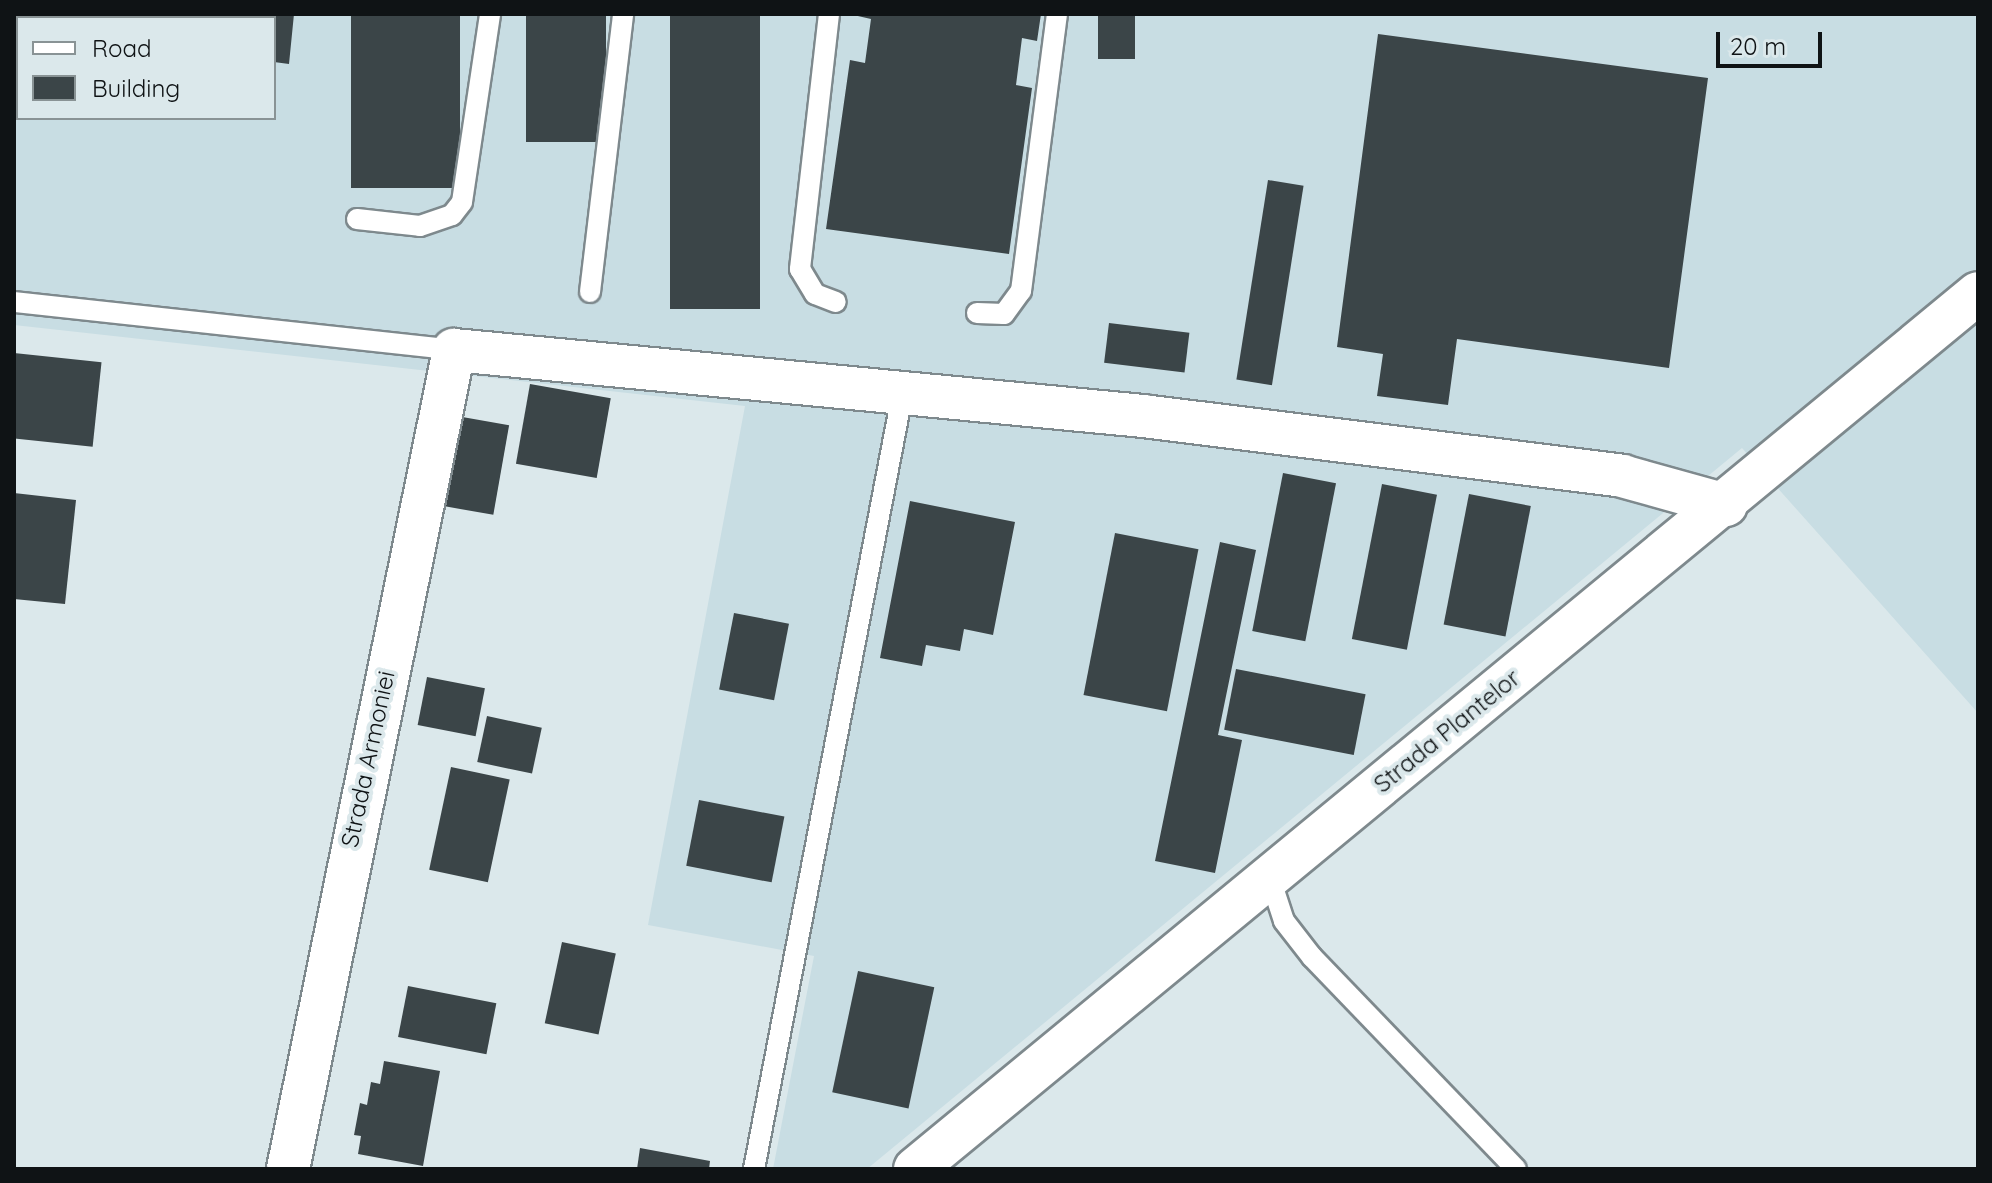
<!DOCTYPE html>
<style>
body{margin:0}
#map{position:relative;width:1992px;height:1183px;overflow:hidden;background:#dbe8eb;font-family:Quicksand,sans-serif}
div>[style]{position:absolute}
[style*='--x']{left:calc(var(--x)*1px);top:calc(var(--y)*1px);width:calc(var(--w)*1px);rotate:calc(var(--a)*1deg)}
.built>*{inset:0;background:#c8dde3}
.building>*{inset:0;background:#3b4548;transform-origin:0 0}
.roads{filter:drop-shadow(2px 0 #7e898d) drop-shadow(-2px 0 #7e898d) drop-shadow(0 2px #7e898d) drop-shadow(0 -2px #7e898d)}
.service>*{height:20px;margin:-10px;padding:0 10px;transform-origin:10px;border-radius:10px;background:#fff}
.minor>*{height:42px;margin:-21px;padding:0 21px;transform-origin:21px;border-radius:21px;background:#fff}
span{translate:-50% -50%;white-space:nowrap;text-align:center;line-height:1.15;-webkit-text-stroke:8px #dbe8eb;paint-order:stroke}
.street-label{font-size:24px;color:#0f1315}
.frame{position:absolute;inset:0;border:16px solid #0f1315;pointer-events:none}
.legend{position:absolute;left:16px;top:16px;width:260px;height:104px;box-sizing:border-box;background:#dbe8eb;border:2px solid #899395;margin:0;padding:10px 14px;list-style:none;font-size:24px;color:#0f1315}
.legend li{display:flex;align-items:center;gap:16px;height:40px}
.legend b{width:40px;border:2px solid #899395}
.scale{position:absolute;left:1716px;top:32px;width:106px;height:36px;box-sizing:border-box;border:4px solid #0f1315;border-top:0;padding-left:10px;font-size:24px;line-height:28px;white-space:nowrap;color:#0f1315;-webkit-text-stroke:6px #dbe8eb;paint-order:stroke}
</style>
<div id="map">
<div class="built">
<i style="clip-path:polygon(evenodd,14px 14px,1978px 14px,1978px 713px,1742px 448px,867px 1169px,773px 1169px,814px 956px,648px 925px,745px 406px,14px 325px,14px 14px,18px 18px,274px 18px,274px 118px,18px 118px,18px 18px)"></i>
</div>
<div class="building">
<i style="clip-path:polygon(205px 14px,294px 14px,289px 64px,274px 62px,274px 18px,204px 18px)"></i>
<i style="left:351px;top:14px;width:109px;height:174px"></i>
<i style="left:526px;top:14px;width:80px;height:128px"></i>
<i style="left:670px;top:14px;width:90px;height:295px"></i>
<i style="clip-path:polygon(849px 14px,1041px 14px,1037px 41px,1022px 38px,1016px 85px,1032px 88px,1009px 254px,826px 229px,850px 60px,865px 63px,871px 19px)"></i>
<i style="left:1098px;top:14px;width:37px;height:45px"></i>
<i style="clip-path:polygon(1378px 34px,1708px 78px,1669px 368px,1457px 339px,1448px 405px,1377px 396px,1383px 354px,1337px 347px)"></i>
<i style="left:1268px;top:180px;width:36px;height:202px;rotate:9deg"></i>
<i style="left:1109px;top:323px;width:81px;height:40px;rotate:7deg"></i>
<i style="left:14px;top:353px;width:88px;height:85px;rotate:6deg"></i>
<i style="left:530px;top:384px;width:82px;height:81px;rotate:10deg"></i>
<i style="left:451px;top:415px;width:59px;height:91px;rotate:10deg"></i>
<i style="left:1283px;top:473px;width:54px;height:161px;rotate:11deg"></i>
<i style="left:1382px;top:484px;width:56px;height:158px;rotate:11deg"></i>
<i style="clip-path:polygon(14px 493px,76px 500px,65px 604px,14px 599px)"></i>
<i style="left:1469px;top:494px;width:63px;height:133px;rotate:11deg"></i>
<i style="clip-path:polygon(910px 501px,1015px 522px,993px 635px,964px 629px,960px 651px,926px 645px,922px 666px,880px 658px)"></i>
<i style="left:1115px;top:533px;width:85px;height:165px;rotate:11deg"></i>
<i style="clip-path:polygon(1220px 542px,1256px 550px,1218px 735px,1242px 740px,1215px 873px,1155px 861px)"></i>
<i style="left:734px;top:613px;width:56px;height:78px;rotate:11deg"></i>
<i style="left:1236px;top:669px;width:132px;height:62px;rotate:11deg"></i>
<i style="left:427px;top:677px;width:59px;height:49px;rotate:11deg"></i>
<i style="left:487px;top:716px;width:56px;height:47px;rotate:12deg"></i>
<i style="left:451px;top:767px;width:60px;height:105px;rotate:12deg"></i>
<i style="left:699px;top:800px;width:87px;height:67px;rotate:11deg"></i>
<i style="left:562px;top:942px;width:55px;height:83px;rotate:12deg"></i>
<i style="left:858px;top:971px;width:78px;height:124px;rotate:12deg"></i>
<i style="left:408px;top:986px;width:90px;height:52px;rotate:11deg"></i>
<i style="clip-path:polygon(384px 1061px,440px 1071px,423px 1166px,358px 1154px,361px 1136px,354px 1135px,360px 1103px,367px 1105px,371px 1082px,380px 1084px)"></i>
<i style="clip-path:polygon(640px 1148px,710px 1161px,709px 1169px,637px 1169px)"></i>
</div>
<div class="roads">
<div class="service">
<i style="--x:829;--y:14;--w:257;--a:96.5"></i>
<i style="--x:800;--y:269;--w:29;--a:59"></i>
<i style="--x:815;--y:294;--w:22;--a:21"></i>
<i style="--x:357;--y:219;--w:63;--a:6.3"></i>
<i style="--x:420;--y:226;--w:34;--a:-19"></i>
<i style="--x:452;--y:215;--w:16;--a:-52"></i>
<i style="--x:462;--y:202;--w:190;--a:-81.5"></i>
<i style="--x:590;--y:292;--w:280;--a:-83.2"></i>
<i style="--x:14;--y:302;--w:443;--a:6.2"></i>
<i style="--x:977;--y:313;--w:27;--a:2"></i>
<i style="--x:1004;--y:314;--w:29;--a:-54"></i>
<i style="--x:1021;--y:291;--w:279;--a:-82.6"></i>
<i style="--x:1269;--y:875;--w:48;--a:71.9"></i>
<i style="--x:1284;--y:921;--w:46;--a:52.1"></i>
<i style="--x:1312;--y:957;--w:294;--a:46.1"></i>
<i style="--x:754;--y:1169;--w:792;--a:-79.16"></i>
</div>
<div class="minor">
<i style="--x:288;--y:1169;--w:836;--a:-78.54"></i>
<i style="--x:454;--y:350;--w:692;--a:5.47"></i>
<i style="--x:1143;--y:416;--w:483;--a:7.1"></i>
<i style="--x:1622;--y:476;--w:108;--a:15.6"></i>
<i style="--x:915;--y:1169;--w:1377;--a:-39.49"></i>
</div>
</div>
<div class="street-label">
<span style="left:1447px;top:731px;rotate:-39deg">Strada Plantelor</span>
<span style="left:368px;top:759px;rotate:-78deg">Strada Armoniei</span>
</div>
<div class="frame"></div>
<ul class="legend">
<li><b style="height:10px;background:#fff"></b>Road</li>
<li><b style="height:22px;background:#3b4548"></b>Building</li>
</ul>
<div class="scale">20 m</div>
</div>
